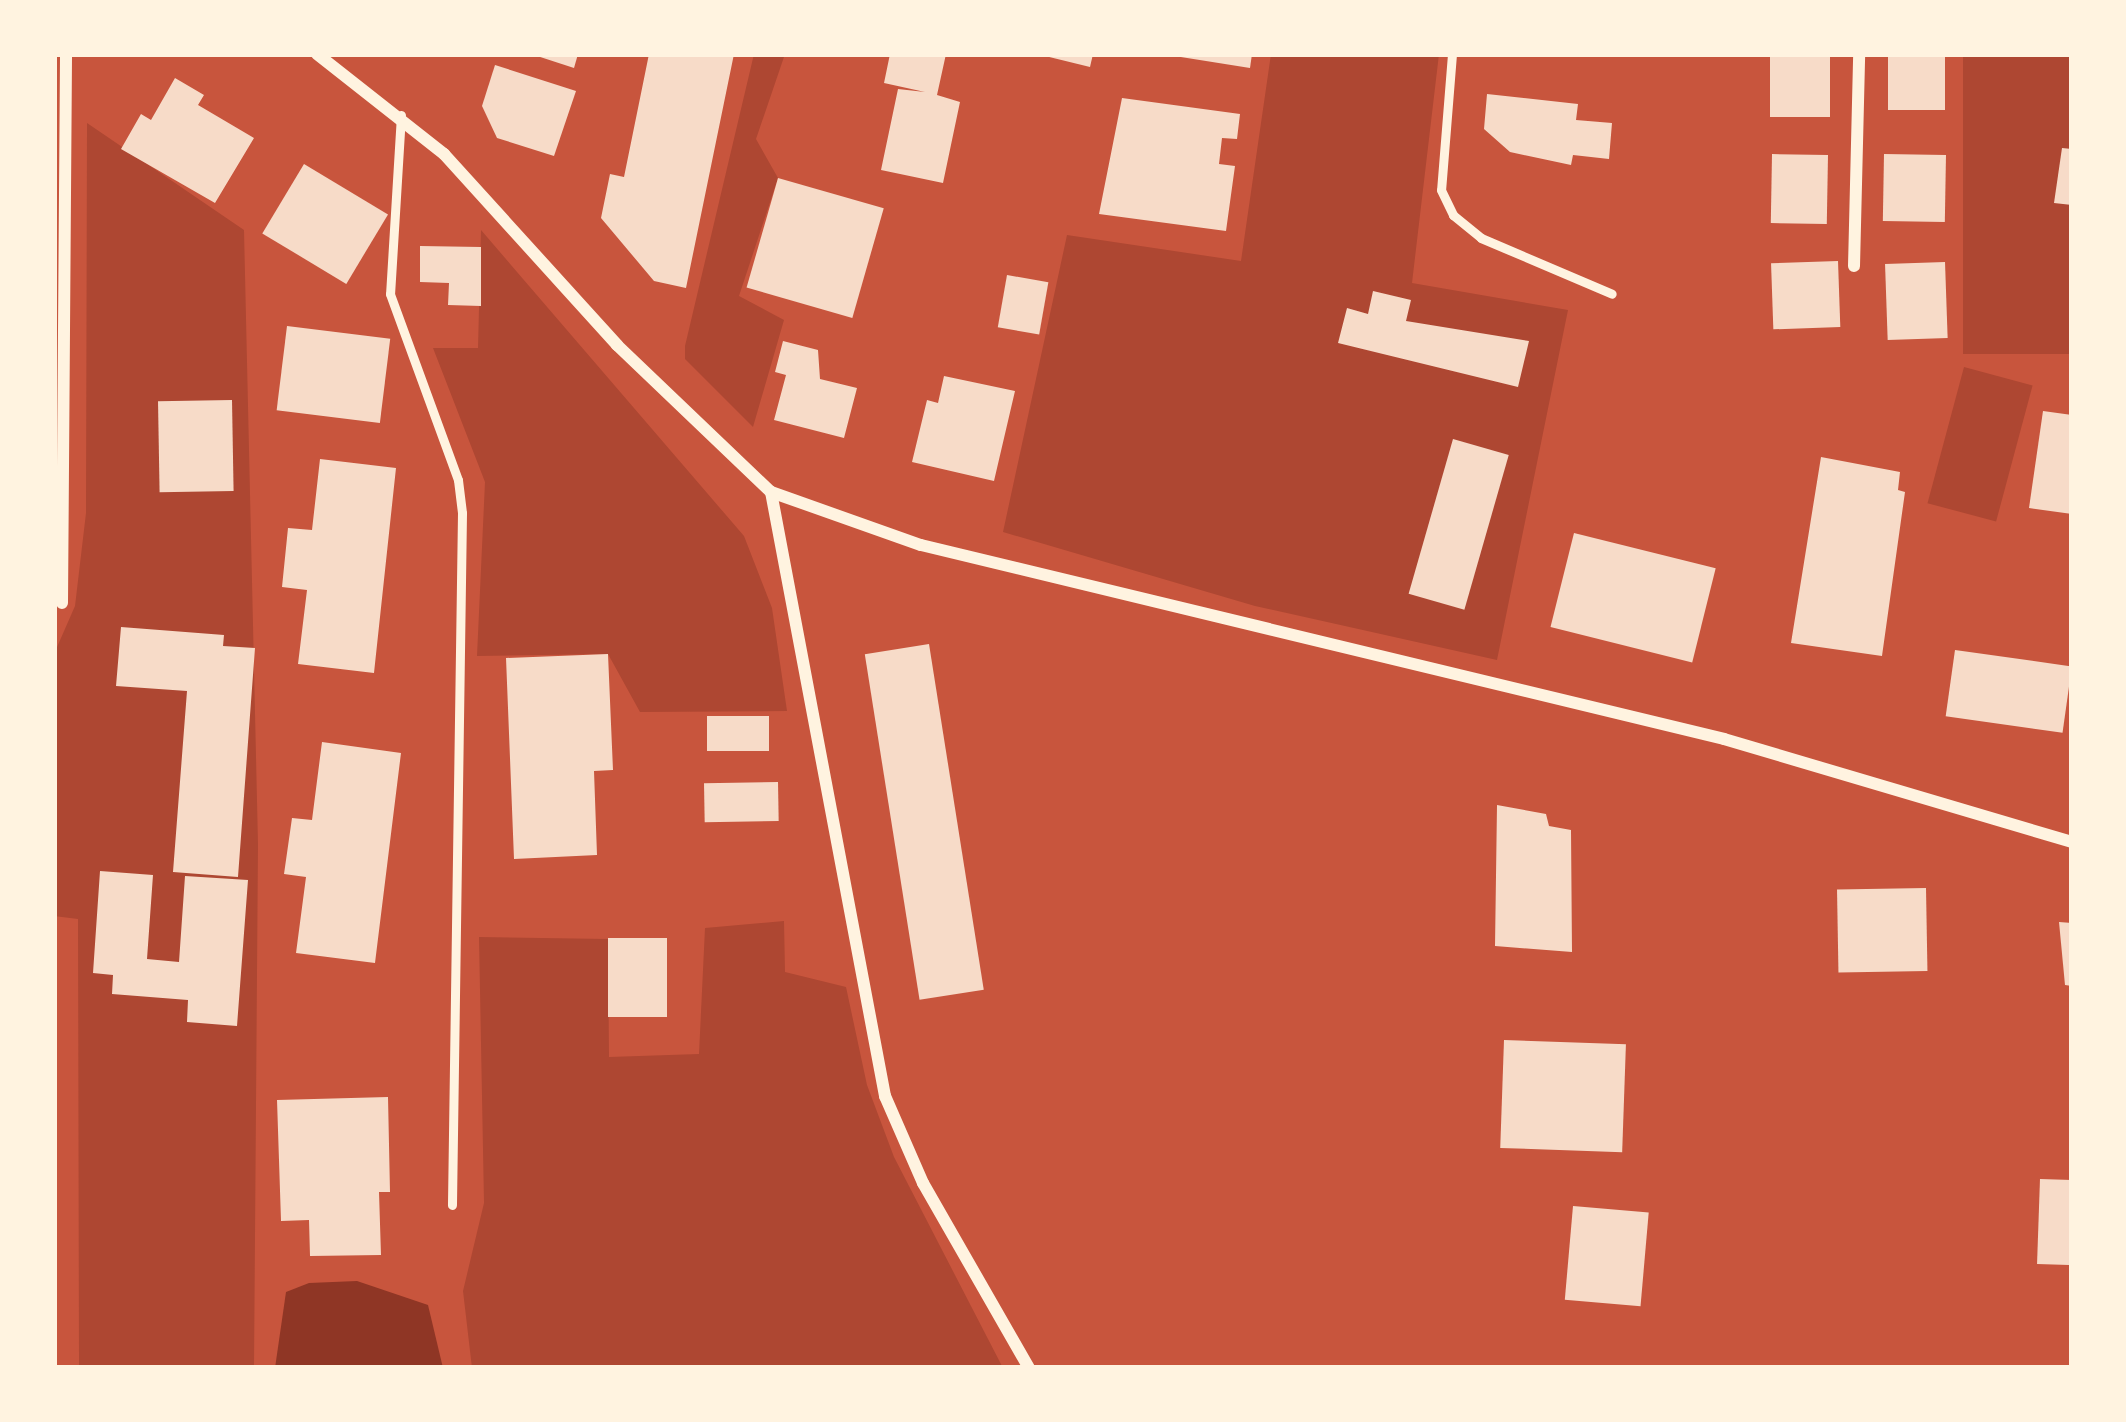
<!DOCTYPE html>
<style>
body{margin:0}
#map{position:relative;width:2126px;height:1422px;overflow:hidden;background:#c8553d;font-family:"PT Sans Narrow",sans-serif}
div>[style]{position:absolute}
[style*='--x']{left:calc(var(--x)*1px);top:calc(var(--y)*1px);width:calc(var(--w)*1px);rotate:calc(var(--a)*1deg)}
.green>*{inset:0;background:#ae4732;transform-origin:0 0}
.water>*{inset:0;background:#8f3625}
.building>*{inset:0;background:#f7dbc8;transform-origin:0 0}
.service>*{height:9px;margin:-4.5px;padding:0 4.5px;transform-origin:4.5px;border-radius:4.5px;background:#fff3e0}
.minor>*{height:12px;margin:-6px;padding:0 6px;transform-origin:6px;border-radius:6px;background:#fff3e0}
span{translate:-50% -50%;white-space:nowrap;text-align:center;line-height:1.15;-webkit-text-stroke:9px #fff3e0;paint-order:stroke}
.frame{position:absolute;inset:0;border:57px solid #fff3e0;pointer-events:none}
</style>
<div id="map">
<div class="green">
<i style="clip-path:polygon(754px 54px,785px 54px,756px 139px,778px 178px,739px 296px,784px 320px,753px 427px,685px 359px,685px 346px)"></i>
<i style="clip-path:polygon(1271px 54px,1439px 54px,1412px 283px,1568px 310px,1497px 660px,1255px 606px,1003px 532px,1067px 235px,1241px 261px)"></i>
<i style="left:1963px;top:54px;width:109px;height:300px"></i>
<i style="clip-path:polygon(87px 123px,244px 230px,258px 844px,254px 1368px,79px 1368px,78px 919px,54px 916px,54px 654px,75px 606px,86px 513px)"></i>
<i style="clip-path:polygon(481px 230px,744px 536px,772px 608px,787px 711px,640px 712px,608px 654px,477px 656px,485px 482px,433px 348px,478px 348px)"></i>
<i style="left:1964px;top:367px;width:71px;height:141px;rotate:15deg"></i>
<i style="clip-path:polygon(784px 921px,785px 972px,846px 987px,867px 1085px,894px 1157px,1003px 1368px,472px 1368px,463px 1291px,484px 1203px,479px 937px,608px 939px,609px 1057px,699px 1054px,705px 928px)"></i>
</div>
<div class="water">
<i style="clip-path:polygon(357px 1281px,428px 1305px,443px 1368px,275px 1368px,286px 1292px,309px 1283px)"></i>
</div>
<div class="building">
<i style="clip-path:polygon(531px 54px,578px 54px,574px 68px)"></i>
<i style="clip-path:polygon(649px 54px,734px 54px,686px 288px,654px 281px,601px 218px,610px 174px,624px 177px)"></i>
<i style="clip-path:polygon(890px 54px,946px 54px,937px 95px,960px 102px,943px 183px,881px 170px,898px 89px,925px 92px,884px 83px)"></i>
<i style="clip-path:polygon(1037px 54px,1093px 54px,1090px 67px)"></i>
<i style="clip-path:polygon(1162px 54px,1252px 54px,1250px 68px)"></i>
<i style="left:1770px;top:54px;width:60px;height:63px"></i>
<i style="left:1888px;top:54px;width:57px;height:56px"></i>
<i style="clip-path:polygon(495px 65px,576px 91px,554px 156px,497px 138px,482px 106px)"></i>
<i style="clip-path:polygon(175px 78px,204px 95px,198px 105px,254px 138px,215px 203px,121px 149px,141px 114px,151px 120px)"></i>
<i style="clip-path:polygon(1487px 94px,1578px 104px,1576px 120px,1612px 123px,1609px 159px,1573px 155px,1571px 165px,1510px 152px,1484px 129px)"></i>
<i style="clip-path:polygon(1122px 98px,1240px 114px,1237px 139px,1222px 138px,1219px 164px,1235px 166px,1226px 231px,1099px 214px)"></i>
<i style="clip-path:polygon(2062px 148px,2072px 149px,2072px 205px,2054px 203px)"></i>
<i style="left:1884px;top:154px;width:62px;height:67px;rotate:1deg"></i>
<i style="left:1828px;top:155px;width:69px;height:56px;rotate:91deg"></i>
<i style="left:304px;top:164px;width:98px;height:81px;rotate:31deg"></i>
<i style="left:778px;top:178px;width:110px;height:114px;rotate:16deg"></i>
<i style="clip-path:polygon(420px 246px,481px 247px,481px 306px,448px 305px,449px 283px,420px 282px)"></i>
<i style="left:1838px;top:261px;width:66px;height:67px;rotate:88deg"></i>
<i style="left:1945px;top:262px;width:76px;height:60px;rotate:88deg"></i>
<i style="left:1007px;top:275px;width:42px;height:53px;rotate:10deg"></i>
<i style="clip-path:polygon(1373px 291px,1411px 300px,1406px 321px,1529px 341px,1518px 387px,1338px 343px,1347px 308px,1368px 314px)"></i>
<i style="left:287px;top:326px;width:104px;height:85px;rotate:7deg"></i>
<i style="clip-path:polygon(783px 341px,818px 350px,820px 379px,857px 388px,844px 438px,774px 420px,786px 375px,775px 372px)"></i>
<i style="clip-path:polygon(944px 376px,1015px 391px,994px 481px,912px 462px,927px 400px,938px 403px)"></i>
<i style="left:232px;top:400px;width:91px;height:74px;rotate:89deg"></i>
<i style="clip-path:polygon(2043px 411px,2072px 415px,2072px 514px,2029px 508px)"></i>
<i style="left:1453px;top:439px;width:58px;height:161px;rotate:16deg"></i>
<i style="clip-path:polygon(1821px 457px,1900px 472px,1898px 490px,1905px 492px,1882px 656px,1791px 643px)"></i>
<i style="clip-path:polygon(320px 459px,396px 468px,374px 673px,298px 664px,307px 590px,282px 587px,288px 528px,312px 530px)"></i>
<i style="left:1574px;top:533px;width:146px;height:97px;rotate:14deg"></i>
<i style="clip-path:polygon(121px 627px,224px 635px,223px 646px,255px 648px,238px 877px,173px 872px,187px 691px,116px 686px)"></i>
<i style="left:929px;top:644px;width:350px;height:65px;rotate:81deg"></i>
<i style="left:1955px;top:650px;width:118px;height:67px;rotate:8deg"></i>
<i style="clip-path:polygon(608px 654px,613px 770px,594px 771px,597px 855px,514px 859px,506px 658px)"></i>
<i style="left:769px;top:716px;width:35px;height:62px;rotate:90deg"></i>
<i style="clip-path:polygon(322px 742px,401px 753px,375px 963px,296px 953px,306px 877px,284px 874px,292px 818px,312px 820px)"></i>
<i style="left:778px;top:782px;width:39px;height:74px;rotate:89deg"></i>
<i style="clip-path:polygon(1497px 805px,1546px 814px,1549px 826px,1571px 830px,1572px 952px,1495px 946px)"></i>
<i style="clip-path:polygon(100px 871px,153px 875px,147px 959px,179px 962px,185px 876px,248px 880px,237px 1026px,187px 1022px,188px 1000px,112px 994px,113px 975px,93px 973px)"></i>
<i style="left:1926px;top:888px;width:83px;height:89px;rotate:89deg"></i>
<i style="clip-path:polygon(2059px 922px,2072px 923px,2072px 986px,2065px 985px)"></i>
<i style="left:667px;top:938px;width:79px;height:59px;rotate:90deg"></i>
<i style="left:1504px;top:1040px;width:122px;height:108px;rotate:2deg"></i>
<i style="clip-path:polygon(388px 1097px,390px 1192px,379px 1192px,381px 1255px,310px 1256px,309px 1220px,281px 1221px,277px 1100px)"></i>
<i style="left:2040px;top:1179px;width:32px;height:85px;rotate:2deg"></i>
<i style="left:1573px;top:1206px;width:76px;height:94px;rotate:5deg"></i>
</div>
<div class="service">
<i style="--x:1452;--y:54;--w:136;--a:94.6"></i>
<i style="--x:1441;--y:190;--w:28;--a:64"></i>
<i style="--x:1453;--y:215;--w:36;--a:39"></i>
<i style="--x:1481;--y:238;--w:142;--a:23.1"></i>
<i style="--x:401;--y:115;--w:179;--a:93.5"></i>
<i style="--x:390;--y:294;--w:198;--a:69.9"></i>
<i style="--x:458;--y:480;--w:33;--a:83"></i>
<i style="--x:462;--y:513;--w:692;--a:90.83"></i>
</div>
<div class="minor">
<i style="--x:317;--y:54;--w:162;--a:38.2"></i>
<i style="--x:444;--y:154;--w:258;--a:47.8"></i>
<i style="--x:617;--y:345;--w:213;--a:43.7"></i>
<i style="--x:771;--y:492;--w:159;--a:19.5"></i>
<i style="--x:921;--y:545;--w:826;--a:13.58"></i>
<i style="--x:1724;--y:739;--w:363;--a:16.5"></i>
<i style="--x:1854;--y:266;--w:212;--a:-88.6"></i>
<i style="--x:771;--y:492;--w:615;--a:79.31"></i>
<i style="--x:885;--y:1096;--w:95;--a:66.4"></i>
<i style="--x:923;--y:1183;--w:213;--a:60.2"></i>
<i style="--x:62;--y:603;--w:549;--a:-89.58"></i>
</div>
<div class="frame"></div>
</div>
